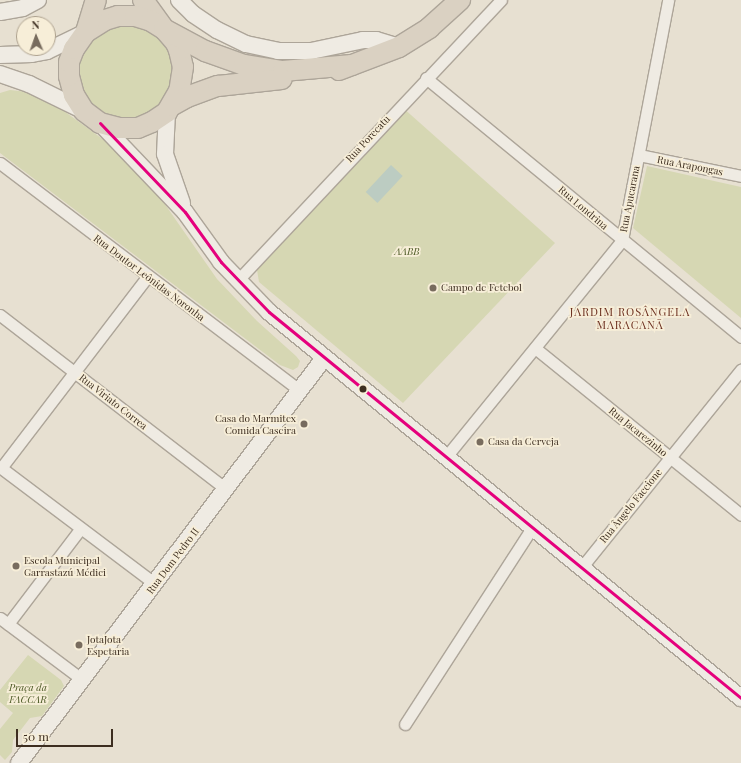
<!DOCTYPE html>
<meta charset="utf-8">
<style>
body{margin:0}
#map{position:relative;width:741px;height:763px;overflow:hidden;background:#e7e0d1;font-family:"Playfair Display",serif}
div>[style]{position:absolute}
[style*='--x']{left:calc(var(--x)*1px);top:calc(var(--y)*1px);width:calc(var(--w)*1px);rotate:calc(var(--a)*1deg)}
.green>*{inset:0;background:#d6d7b3}
.round{border-radius:50%}
.water>*{inset:0;background:#bcccc2;transform-origin:0 0}
.roads{filter:drop-shadow(1px 0 #ada599) drop-shadow(-1px 0 #ada599) drop-shadow(0 1px #ada599) drop-shadow(0 -1px #ada599)}
.street>*{height:11px;margin:-5.5px;padding:0 5.5px;transform-origin:5.5px;border-radius:5.5px;background:#efebe3}
.secondary>*{height:16px;margin:-8px;padding:0 8px;transform-origin:8px;border-radius:8px;background:#efebe3}
.highway>*{height:20px;margin:-10px;padding:0 10px;transform-origin:10px;border-radius:10px;background:#dad1c2}
.bus-1>*{height:3px;margin:-1.5px;padding:0 1.5px;transform-origin:1.5px;border-radius:1.5px;background:#e5007d}
.dots>*{width:11px;height:11px;translate:-50% -50%;box-sizing:border-box;border:2px solid #f7eed8;border-radius:50%}
span{translate:-50% -50%;white-space:nowrap;text-align:center;line-height:1.15;-webkit-text-stroke:3.5px #f7eed8;paint-order:stroke}
.street-label{font-size:10px;color:#3d2e20}
.park-label{font-size:10px;color:#4d5a26;font-style:italic}
.poi-label{font-size:10px;color:#3d2e20}
.left{translate:0 -50%;text-align:left}
.right{translate:-100% -50%;text-align:right}
.neighbourhood-label{font-size:11px;color:#6b2e1e;letter-spacing:1px}
.north{position:absolute;left:16px;top:16px;width:40px;height:40px;box-sizing:border-box;background:#f7eed8;border:1px solid #ada18e;border-radius:50%;rotate:358deg;font-size:11px;font-weight:700;line-height:16px;text-align:center;color:#3d2e20}
.north::after{content:'';display:block;margin:auto;width:14px;height:18px;background:#786c5e;clip-path:polygon(50% 0,100% 100%,50% 72%,0 100%)}
.scale{position:absolute;left:16px;top:729px;width:97px;height:18px;box-sizing:border-box;border:2px solid #3d2e20;border-top:0;padding-left:5px;font-size:12px;line-height:14px;white-space:nowrap;color:#3d2e20;-webkit-text-stroke:3px #f7eed8;paint-order:stroke}
</style>
<div id="map">
<div class="green">
<i class="round" style="left:78px;top:24px;width:96px;height:96px"></i>
<i style="clip-path:polygon(10px 90px,28px 92px,53px 103px,119px 151px,155px 190px,217px 279px,257px 321px,296px 356px,300px 361px,298px 367px,293px 370px,280px 365px,0 153px,0 93px)"></i>
<i style="clip-path:polygon(402px 107px,555px 243px,403px 403px,259px 282px,257px 270px,263px 260px)"></i>
<i style="clip-path:polygon(647px 166px,741px 187px,741px 318px,633px 228px)"></i>
<i style="clip-path:polygon(28px 655px,61px 680px,64px 686px,42px 716px,30px 718px,13px 740px,12px 752px,5px 760px,0 755px,0 729px,13px 713px,0 702px,0 690px)"></i>
</div>
<div class="water">
<i style="left:391px;top:165px;width:16px;height:37px;rotate:43deg"></i>
</div>
<div class="roads">
<div class="street">
<i style="--x:426;--y:78;--w:408;--a:39.4"></i>
<i style="--x:639;--y:155;--w:104;--a:11.6"></i>
<i style="--x:0;--y:163;--w:375;--a:37.2"></i>
<i style="--x:238;--y:280;--w:384;--a:-46.8"></i>
<i style="--x:0;--y:315;--w:285;--a:37.6"></i>
<i style="--x:535;--y:348;--w:265;--a:39"></i>
<i style="--x:445;--y:458;--w:281;--a:-50.9"></i>
<i style="--x:622;--y:240;--w:244;--a:-79.1"></i>
<i style="--x:0;--y:467;--w:194;--a:37"></i>
<i style="--x:1;--y:468;--w:240;--a:-52.6"></i>
<i style="--x:581;--y:568;--w:255;--a:-51.1"></i>
<i style="--x:0;--y:618;--w:104;--a:36.8"></i>
<i style="--x:8;--y:624;--w:119;--a:-52.8"></i>
<i style="--x:405;--y:724;--w:234;--a:-57.1"></i>
</div>
<div class="secondary">
<i style="--x:179;--y:0;--w:20;--a:45"></i>
<i style="--x:193;--y:14;--w:29;--a:34"></i>
<i style="--x:217;--y:30;--w:32;--a:26"></i>
<i style="--x:246;--y:44;--w:33;--a:12"></i>
<i style="--x:278;--y:51;--w:33;--a:0"></i>
<i style="--x:311;--y:51;--w:53;--a:-11.9"></i>
<i style="--x:363;--y:40;--w:13;--a:0"></i>
<i style="--x:376;--y:40;--w:24;--a:17"></i>
<i style="--x:0;--y:12;--w:23;--a:-10"></i>
<i style="--x:23;--y:8;--w:17;--a:-28"></i>
<i style="--x:0;--y:55;--w:32;--a:-2"></i>
<i style="--x:32;--y:54;--w:15;--a:-11"></i>
<i style="--x:47;--y:51;--w:43;--a:-26"></i>
<i style="--x:0;--y:74;--w:31;--a:19"></i>
<i style="--x:29;--y:84;--w:61;--a:26.1"></i>
<i style="--x:167;--y:112;--w:42;--a:92.7"></i>
<i style="--x:165;--y:154;--w:52;--a:70.9"></i>
<i style="--x:100;--y:123;--w:123;--a:46.3"></i>
<i style="--x:185;--y:212;--w:62;--a:54.2"></i>
<i style="--x:221;--y:262;--w:69;--a:46.2"></i>
<i style="--x:269;--y:312;--w:610;--a:39.28"></i>
<i style="--x:19;--y:763;--w:507;--a:-53.02"></i>
</div>
<div class="highway">
<i style="--x:143;--y:0;--w:36;--a:54"></i>
<i style="--x:164;--y:29;--w:18;--a:49"></i>
<i style="--x:176;--y:43;--w:8;--a:67"></i>
<i style="--x:179;--y:50;--w:17;--a:77"></i>
<i style="--x:183;--y:67;--w:24;--a:99"></i>
<i style="--x:179;--y:91;--w:24;--a:120"></i>
<i style="--x:167;--y:112;--w:18;--a:146"></i>
<i style="--x:152;--y:122;--w:15;--a:157"></i>
<i style="--x:138;--y:128;--w:19;--a:180"></i>
<i style="--x:119;--y:128;--w:20;--a:-165"></i>
<i style="--x:100;--y:123;--w:20;--a:-143"></i>
<i style="--x:84;--y:111;--w:19;--a:-122"></i>
<i style="--x:74;--y:95;--w:20;--a:-105"></i>
<i style="--x:69;--y:76;--w:14;--a:-90"></i>
<i style="--x:69;--y:62;--w:14;--a:-69"></i>
<i style="--x:74;--y:49;--w:21;--a:-55"></i>
<i style="--x:86;--y:32;--w:22;--a:-32"></i>
<i style="--x:105;--y:20;--w:14;--a:-17"></i>
<i style="--x:118;--y:16;--w:17;--a:0"></i>
<i style="--x:135;--y:16;--w:17;--a:17"></i>
<i style="--x:151;--y:21;--w:15;--a:32"></i>
<i style="--x:164;--y:29;--w:47;--a:28.2"></i>
<i style="--x:205;--y:51;--w:41;--a:19.7"></i>
<i style="--x:244;--y:65;--w:39;--a:9"></i>
<i style="--x:283;--y:71;--w:69;--a:-5"></i>
<i style="--x:86;--y:32;--w:34;--a:-73"></i>
<i style="--x:339;--y:70;--w:64;--a:-21"></i>
<i style="--x:399;--y:47;--w:36;--a:-32"></i>
<i style="--x:429;--y:28;--w:42;--a:-42.1"></i>
<i style="--x:171;--y:106;--w:18;--a:-29"></i>
<i style="--x:187;--y:97;--w:33;--a:-20"></i>
<i style="--x:218;--y:86;--w:64;--a:-6.2"></i>
</div>
</div>
<div class="bus-1">
<i style="--x:100;--y:123;--w:123;--a:46.3"></i>
<i style="--x:185;--y:212;--w:62;--a:54.2"></i>
<i style="--x:221;--y:262;--w:69;--a:46.2"></i>
<i style="--x:269;--y:312;--w:610;--a:39.28"></i>
</div>
<div class="dots">
<i style="left:433px;top:288px;background:#786c5e"></i>
<i style="left:363px;top:389px;background:#3d2e20"></i>
<i style="left:304px;top:424px;background:#786c5e"></i>
<i style="left:480px;top:442px;background:#786c5e"></i>
<i style="left:16px;top:566px;background:#786c5e"></i>
<i style="left:79px;top:645px;background:#786c5e"></i>
</div>
<div class="street-label">
<span style="left:368px;top:139px;rotate:-47deg">Rua Porecatu</span>
<span style="left:690px;top:166px;rotate:11deg">Rua Arapongas</span>
<span style="left:630px;top:199px;rotate:-79deg">Rua Apucarana</span>
<span style="left:583px;top:208px;rotate:40deg">Rua Londrina</span>
<span style="left:149px;top:278px;rotate:37deg">Rua Doutor Leônidas Noronha</span>
<span style="left:113px;top:402px;rotate:38deg">Rua Viriato Correa</span>
<span style="left:638px;top:432px;rotate:39deg">Rua Jacarezinho</span>
<span style="left:631px;top:506px;rotate:-51deg">Rua Ângelo Faccione</span>
<span style="left:173px;top:561px;rotate:-53deg">Rua Dom Pedro II</span>
</div>
<div class="park-label">
<span style="left:407px;top:252px">AABB</span>
<span style="left:28px;top:693px">Praça da<br>FACCAR</span>
</div>
<div class="poi-label">
<span class="left" style="left:441px;top:288px">Campo de Fetebol</span>
<span class="right" style="left:296px;top:424px">Casa do Marmitex<br>Comida Caseira</span>
<span class="left" style="left:488px;top:442px">Casa da Cerveja</span>
<span class="left" style="left:24px;top:566px">Escola Municipal<br>Garrastazú Médici</span>
<span class="left" style="left:87px;top:645px">JotaJota<br>Espetaria</span>
</div>
<div class="neighbourhood-label">
<span style="left:630px;top:319px">JARDIM ROSÂNGELA<br>MARACANÃ</span>
</div>
<div class="north">N</div>
<div class="scale">50 m</div>
</div>
